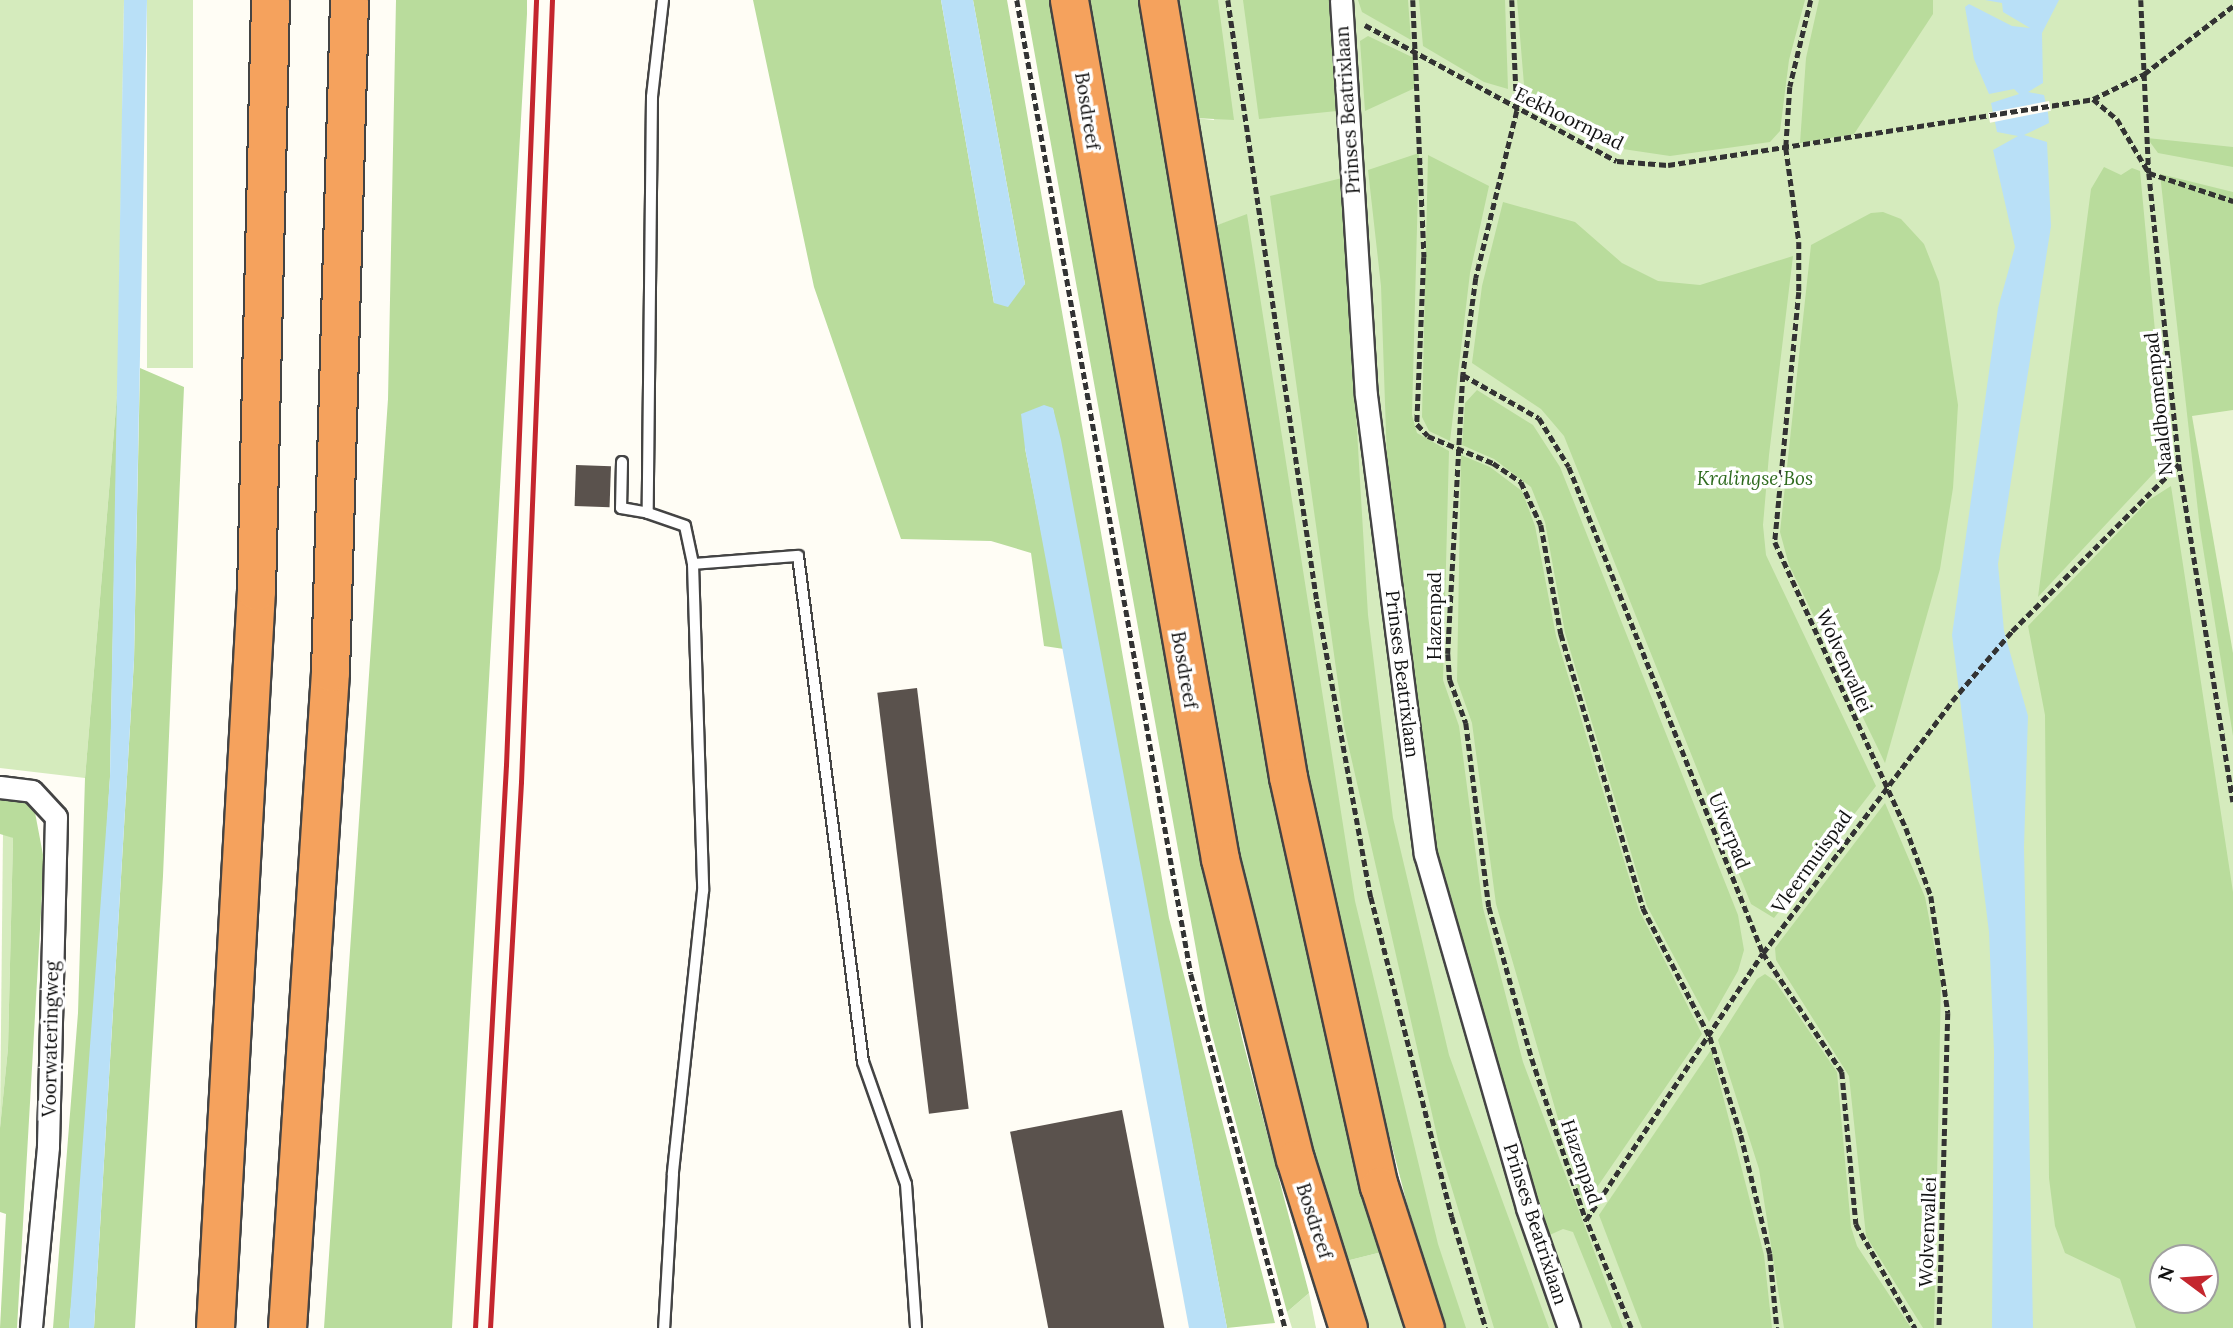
<!DOCTYPE html>
<style>
body{margin:0}
#map{position:relative;width:2233px;height:1328px;overflow:hidden;background:#fffdf5;font-family:Lora,serif}
div>[style]{position:absolute}
[style*='--x']{left:calc(var(--x)*1px);top:calc(var(--y)*1px);width:calc(var(--w)*1px);rotate:calc(var(--a)*1deg)}
.green>*{inset:0;background:#d5ebbd;transform-origin:0 0}
.forest>*{inset:0;background:#b9dc9c}
.pitch>*{inset:0;background:#e6f2cf}
.water>*{inset:0;background:#b9e0f7}
.pier>*{inset:0;background:#fffdf5;transform-origin:0 0}
.building>*{inset:0;background:#5a524d;transform-origin:0 0}
.path>*{height:4.5px;margin-top:-2.25px;transform-origin:0;background:repeating-linear-gradient(90deg,#333 0 7px,transparent 0 10.5px)}
.roads{filter:drop-shadow(2px 0 #444) drop-shadow(-2px 0 #444) drop-shadow(0 2px #444) drop-shadow(0 -2px #444)}
.lane>*{height:10px;margin:-5px;padding:0 5px;transform-origin:5px;border-radius:5px;background:#fff}
.street>*{height:21px;margin:-10.5px;padding:0 10.5px;transform-origin:10.5px;border-radius:10.5px;background:#fff}
.highway>*{height:37px;margin:-18.5px;padding:0 18.5px;transform-origin:18.5px;border-radius:18.5px;background:#f5a25d}
.rail>*{height:5px;margin:-2.5px;padding:0 2.5px;transform-origin:2.5px;border-radius:2.5px;background:#c4262e}
span{translate:-50% -50%;white-space:nowrap;text-align:center;line-height:1.15;-webkit-text-stroke:7px #fff;paint-order:stroke}
.street-label{font-size:19px;color:#111}
.park-label{font-size:19px;color:#2f6b1f;font-style:italic}
.north{position:absolute;left:2149px;top:1244px;width:70px;height:70px;box-sizing:border-box;background:#fff;border:2px solid #a0a0a0;border-radius:50%;rotate:286deg;font-size:19px;font-weight:700;line-height:28px;text-align:center;color:#111}
.north::after{content:'';display:block;margin:auto;width:24px;height:32px;background:#c4262e;clip-path:polygon(50% 0,100% 100%,50% 72%,0 100%)}
</style>
<div id="map">
<div class="green">
<i style="clip-path:polygon(0 0,124px 0,118px 383px,85px 778px,0 768px)"></i>
<i style="left:147px;top:0;width:46px;height:368px"></i>
<i style="clip-path:polygon(evenodd,1196px 0,2233px 0,2233px 1328px,1455px 1328px,1364px 994px,1230px 221px,1212px 227px,1194px 118px,1214px 120px,1196px 0,2163px 1258px,2205px 1258px,2205px 1300px,2163px 1300px,2163px 1258px)"></i>
<i style="clip-path:polygon(3px 832px,13px 838px,8px 1048px,0 1128px)"></i>
<i style="clip-path:polygon(1390px 1250px,1407px 1328px,1354px 1328px,1334px 1264px)"></i>
<i style="clip-path:polygon(1309px 1293px,1316px 1328px,1292px 1328px,1287px 1312px)"></i>
</div>
<div class="forest">
<i style="clip-path:polygon(396px 0,527px 0,527px 14px,452px 1328px,324px 1328px,388px 399px)"></i>
<i style="clip-path:polygon(753px 0,941px 0,994px 303px,1025px 284px,973px 0,1007px 0,1169px 918px,1275px 1323px,1227px 1328px,1053px 409px,1025px 448px,1064px 649px,1044px 646px,1031px 553px,991px 541px,901px 539px,814px 287px)"></i>
<i style="clip-path:polygon(1025px 0,1049px 0,1196px 826px,1242px 1038px,1309px 1293px,1287px 1312px,1210px 1027px)"></i>
<i style="clip-path:polygon(1083px 0,1142px 0,1234px 573px,1281px 827px,1390px 1250px,1334px 1264px,1253px 948px)"></i>
<i style="clip-path:polygon(1176px 0,1218px 0,1234px 120px,1194px 118px)"></i>
<i style="clip-path:polygon(1243px 0,1329px 0,1337px 111px,1259px 119px)"></i>
<i style="clip-path:polygon(1358px 0,1408px 0,1411px 40px,1362px 12px)"></i>
<i style="clip-path:polygon(1419px 0,1505px 0,1508px 89px,1484px 82px,1423px 46px)"></i>
<i style="clip-path:polygon(1517px 0,1805px 0,1789px 60px,1780px 131px,1770px 142px,1670px 156px,1616px 148px,1557px 122px,1525px 97px)"></i>
<i style="clip-path:polygon(1819px 0,1933px 0,1933px 14px,1854px 134px,1800px 143px,1806px 58px)"></i>
<i style="clip-path:polygon(1368px 36px,1414px 58px,1415px 88px,1365px 111px,1360px 41px)"></i>
<i style="clip-path:polygon(2147px 138px,2233px 147px,2233px 167px,2158px 153px)"></i>
<i style="clip-path:polygon(1419px 153px,1412px 415px,1417px 433px,1449px 451px,1443px 680px,1459px 726px,1483px 908px,1523px 1062px,1623px 1328px,1612px 1328px,1573px 1232px,1563px 1229px,1545px 1237px,1440px 922px,1391px 579px,1381px 286px,1368px 170px)"></i>
<i style="clip-path:polygon(1428px 155px,1489px 186px,1470px 273px,1450px 441px,1429px 431px,1422px 417px)"></i>
<i style="clip-path:polygon(2104px 167px,2121px 175px,2132px 168px,2140px 171px,2167px 459px,2038px 597px,2091px 189px)"></i>
<i style="clip-path:polygon(2160px 174px,2233px 192px,2233px 736px,2200px 529px)"></i>
<i style="clip-path:polygon(1342px 178px,1368px 615px,1393px 818px,1449px 1055px,1549px 1328px,1494px 1328px,1440px 1149px,1344px 726px,1270px 196px)"></i>
<i style="clip-path:polygon(1503px 202px,1575px 222px,1622px 263px,1658px 281px,1700px 285px,1793px 256px,1769px 455px,1763px 525px,1766px 555px,1876px 786px,1774px 918px,1751px 904px,1564px 436px,1541px 409px,1472px 363px,1482px 286px)"></i>
<i style="clip-path:polygon(1883px 212px,1901px 219px,1924px 244px,1939px 282px,1958px 405px,1953px 488px,1940px 569px,1885px 763px,1789px 565px,1780px 532px,1811px 245px,1871px 213px)"></i>
<i style="clip-path:polygon(1247px 214px,1355px 901px,1438px 1244px,1466px 1328px,1445px 1328px,1406px 1200px,1345px 966px,1314px 816px,1268px 583px,1212px 227px)"></i>
<i style="clip-path:polygon(140px 368px,184px 387px,163px 876px,135px 1328px,94px 1328px,134px 660px)"></i>
<i style="clip-path:polygon(118px 383px,110px 777px,89px 1116px,69px 1328px,53px 1328px,78px 1013px,85px 778px)"></i>
<i style="clip-path:polygon(1477px 390px,1533px 425px,1560px 467px,1738px 915px,1744px 950px,1738px 971px,1709px 1022px,1647px 906px,1565px 633px,1545px 522px,1531px 487px,1494px 459px,1462px 445px,1465px 403px)"></i>
<i style="clip-path:polygon(1461px 455px,1490px 467px,1522px 491px,1535px 526px,1556px 636px,1639px 910px,1702px 1034px,1589px 1199px,1580px 1195px,1496px 904px,1472px 723px,1457px 681px)"></i>
<i style="clip-path:polygon(evenodd,2171px 486px,2233px 892px,2233px 1328px,2136px 1328px,2120px 1279px,2065px 1253px,2055px 1226px,2049px 1178px,2045px 715px,2028px 626px,2149px 500px,2171px 486px,2205px 1258px,2205px 1300px,2163px 1300px,2163px 1258px,2205px 1258px)"></i>
<i style="clip-path:polygon(0 792px,33px 802px,44px 860px,17px 1328px,0 1328px,6px 1214px,0 1212px,0 1128px,8px 1048px,13px 838px,0 834px)"></i>
<i style="clip-path:polygon(1885px 803px,1925px 897px,1941px 981px,1934px 1328px,1923px 1328px,1866px 1236px,1849px 1076px,1776px 960px,1775px 948px)"></i>
<i style="clip-path:polygon(1765px 974px,1775px 981px,1837px 1072px,1851px 1227px,1857px 1246px,1911px 1328px,1784px 1328px,1759px 1169px,1718px 1040px,1757px 979px)"></i>
<i style="clip-path:polygon(1711px 1050px,1764px 1255px,1772px 1328px,1642px 1328px,1599px 1215px)"></i>
</div>
<div class="pitch">
<i style="clip-path:polygon(2233px 410px,2233px 653px,2192px 416px)"></i>
</div>
<div class="water">
<i style="clip-path:polygon(124px 0,147px 0,134px 660px,94px 1328px,69px 1328px,110px 777px)"></i>
<i style="clip-path:polygon(941px 0,973px 0,1025px 284px,1008px 307px,994px 303px)"></i>
<i style="clip-path:polygon(1985px 0,2059px 0,2042px 33px,2043px 83px,2028px 92px,2044px 95px,2048px 113px,2049px 123px,2024px 135px,2047px 142px,2051px 226px,1998px 564px,2004px 631px,2028px 716px,2024px 847px,2033px 1328px,1992px 1328px,1994px 1052px,1989px 932px,1952px 635px,1998px 308px,2015px 247px,1993px 150px,2018px 136px,1997px 132px,1991px 103px,2019px 94px,2014px 89px,1989px 94px,1974px 59px,1965px 7px,1969px 4px,2012px 26px,2030px 28px,2003px 12px,2002px 3px)"></i>
<i style="clip-path:polygon(1044px 405px,1053px 408px,1061px 440px,1227px 1328px,1189px 1328px,1025px 448px,1021px 414px)"></i>
</div>
<div class="pier">
<i style="left:2049px;top:101px;width:10px;height:62px;rotate:79deg"></i>
</div>
<div class="building">
<i style="left:576px;top:465px;width:35px;height:41px;rotate:2deg"></i>
<i style="left:917px;top:688px;width:424px;height:40px;rotate:83deg"></i>
<i style="left:1122px;top:1110px;width:222px;height:114px;rotate:79deg"></i>
</div>
<div class="path">
<i style="--x:1017;--y:0;--w:989;--a:79.87"></i>
<i style="--x:1191;--y:974;--w:366;--a:75.1"></i>
<i style="--x:1228;--y:0;--w:608;--a:81.58"></i>
<i style="--x:1317;--y:601;--w:301;--a:79.7"></i>
<i style="--x:1371;--y:897;--w:330;--a:75.8"></i>
<i style="--x:1452;--y:1217;--w:116;--a:73"></i>
<i style="--x:1413;--y:0;--w:257;--a:87.5"></i>
<i style="--x:1424;--y:257;--w:167;--a:92.4"></i>
<i style="--x:1417;--y:424;--w:16;--a:47"></i>
<i style="--x:1428;--y:436;--w:70;--a:22.6"></i>
<i style="--x:1493;--y:463;--w:34;--a:34"></i>
<i style="--x:1521;--y:482;--w:47;--a:65.1"></i>
<i style="--x:1541;--y:525;--w:111;--a:79.6"></i>
<i style="--x:1561;--y:634;--w:286;--a:73.3"></i>
<i style="--x:1643;--y:908;--w:145;--a:62.6"></i>
<i style="--x:1710;--y:1037;--w:103;--a:72.4"></i>
<i style="--x:1741;--y:1135;--w:122;--a:76.3"></i>
<i style="--x:1770;--y:1254;--w:74;--a:84.6"></i>
<i style="--x:1512;--y:0;--w:111;--a:87.4"></i>
<i style="--x:1517;--y:111;--w:172;--a:103.8"></i>
<i style="--x:1476;--y:278;--w:98;--a:97.6"></i>
<i style="--x:1463;--y:375;--w:279;--a:93.1"></i>
<i style="--x:1448;--y:654;--w:26;--a:86"></i>
<i style="--x:1450;--y:680;--w:46;--a:69.6"></i>
<i style="--x:1466;--y:723;--w:185;--a:82.9"></i>
<i style="--x:1489;--y:907;--w:158;--a:74.2"></i>
<i style="--x:1532;--y:1059;--w:170;--a:71.5"></i>
<i style="--x:1811;--y:0;--w:89;--a:103.6"></i>
<i style="--x:1790;--y:87;--w:61;--a:93.8"></i>
<i style="--x:1786;--y:148;--w:95;--a:82.1"></i>
<i style="--x:1799;--y:242;--w:50;--a:90"></i>
<i style="--x:1799;--y:292;--w:251;--a:95.5"></i>
<i style="--x:1775;--y:542;--w:315;--a:65.4"></i>
<i style="--x:1906;--y:828;--w:72;--a:69.8"></i>
<i style="--x:1931;--y:896;--w:118;--a:81.7"></i>
<i style="--x:1948;--y:1013;--w:315;--a:91.6"></i>
<i style="--x:2141;--y:0;--w:173;--a:87.4"></i>
<i style="--x:2149;--y:173;--w:293;--a:84.1"></i>
<i style="--x:2179;--y:464;--w:342;--a:80.9"></i>
<i style="--x:1365;--y:25;--w:286;--a:28.4"></i>
<i style="--x:1617;--y:161;--w:51;--a:4.5"></i>
<i style="--x:1668;--y:165;--w:430;--a:-8.8"></i>
<i style="--x:2093;--y:99;--w:57;--a:-26.1"></i>
<i style="--x:2144;--y:74;--w:112;--a:-37.4"></i>
<i style="--x:2093;--y:99;--w:31;--a:40"></i>
<i style="--x:2117;--y:119;--w:63;--a:59.3"></i>
<i style="--x:2149;--y:173;--w:89;--a:18.4"></i>
<i style="--x:1463;--y:375;--w:87;--a:29.5"></i>
<i style="--x:1539;--y:418;--w:57;--a:58.5"></i>
<i style="--x:1569;--y:467;--w:523;--a:68.24"></i>
<i style="--x:1763;--y:953;--w:143;--a:56.4"></i>
<i style="--x:1842;--y:1072;--w:153;--a:84.7"></i>
<i style="--x:1856;--y:1224;--w:120;--a:60.4"></i>
<i style="--x:1631;--y:1328;--w:117;--a:-112.6"></i>
<i style="--x:1586;--y:1220;--w:320;--a:-56.5"></i>
<i style="--x:1763;--y:953;--w:315;--a:-53.1"></i>
<i style="--x:1952;--y:701;--w:92;--a:-49.4"></i>
<i style="--x:2012;--y:631;--w:236;--a:-45"></i>
</div>
<div class="roads">
<div class="lane">
<i style="--x:663;--y:0;--w:98;--a:96.5"></i>
<i style="--x:652;--y:97;--w:416;--a:90.6"></i>
<i style="--x:648;--y:513;--w:39;--a:19"></i>
<i style="--x:685;--y:526;--w:39;--a:78"></i>
<i style="--x:693;--y:564;--w:327;--a:88.2"></i>
<i style="--x:703;--y:891;--w:285;--a:96.1"></i>
<i style="--x:673;--y:1174;--w:154;--a:93.3"></i>
<i style="--x:622;--y:462;--w:46;--a:91.2"></i>
<i style="--x:621;--y:508;--w:27;--a:10"></i>
<i style="--x:693;--y:564;--w:105;--a:-4.4"></i>
<i style="--x:798;--y:556;--w:510;--a:82.68"></i>
<i style="--x:863;--y:1062;--w:129;--a:70.6"></i>
<i style="--x:906;--y:1184;--w:144;--a:86"></i>
</div>
<div class="street">
<i style="--x:1341;--y:0;--w:396;--a:86.4"></i>
<i style="--x:1366;--y:395;--w:463;--a:82.7"></i>
<i style="--x:1425;--y:854;--w:368;--a:73.9"></i>
<i style="--x:1527;--y:1208;--w:127;--a:70.7"></i>
<i style="--x:0;--y:787;--w:32;--a:7"></i>
<i style="--x:32;--y:791;--w:35;--a:47"></i>
<i style="--x:56;--y:817;--w:330;--a:91.4"></i>
<i style="--x:48;--y:1147;--w:182;--a:95.4"></i>
</div>
<div class="highway">
<i style="--x:1069;--y:0;--w:872;--a:80.03"></i>
<i style="--x:1220;--y:859;--w:309;--a:76"></i>
<i style="--x:1295;--y:1159;--w:177;--a:72.6"></i>
<i style="--x:1158;--y:0;--w:788;--a:80.5"></i>
<i style="--x:1288;--y:777;--w:419;--a:77.5"></i>
<i style="--x:1379;--y:1186;--w:149;--a:72.1"></i>
<i style="--x:215;--y:1328;--w:738;--a:-86.82"></i>
<i style="--x:256;--y:591;--w:591;--a:-88.64"></i>
<i style="--x:287;--y:1328;--w:657;--a:-86.25"></i>
<i style="--x:330;--y:672;--w:672;--a:-88.38"></i>
</div>
</div>
<div class="rail">
<i style="--x:475;--y:1328;--w:564;--a:-86.85"></i>
<i style="--x:506;--y:765;--w:766;--a:-87.75"></i>
<i style="--x:490;--y:1328;--w:547;--a:-86.75"></i>
<i style="--x:521;--y:782;--w:783;--a:-87.73"></i>
</div>
<div class="street-label">
<span style="left:1348px;top:110px;rotate:-94deg">Prinses Beatrixlaan</span>
<span style="left:1087px;top:111px;rotate:81deg">Bosdreef</span>
<span style="left:1569px;top:119px;rotate:26deg">Eekhoornpad</span>
<span style="left:2159px;top:404px;rotate:-96deg">Naaldbomenpad</span>
<span style="left:1435px;top:616px;rotate:-90deg">Hazenpad</span>
<span style="left:1844px;top:661px;rotate:66deg">Wolvenvallei</span>
<span style="left:1184px;top:670px;rotate:80deg">Bosdreef</span>
<span style="left:1402px;top:674px;rotate:83deg">Prinses Beatrixlaan</span>
<span style="left:1729px;top:831px;rotate:68deg">Uiverpad</span>
<span style="left:1812px;top:862px;rotate:-54deg">Vleermuispad</span>
<span style="left:51px;top:1039px;rotate:-89deg">Voorwateringweg</span>
<span style="left:1581px;top:1162px;rotate:71deg">Hazenpad</span>
<span style="left:1314px;top:1221px;rotate:72deg">Bosdreef</span>
<span style="left:1535px;top:1224px;rotate:72deg">Prinses Beatrixlaan</span>
<span style="left:1928px;top:1232px;rotate:-88deg">Wolvenvallei</span>
</div>
<div class="park-label">
<span style="left:1755px;top:479px">Kralingse Bos</span>
</div>
<div class="north">N</div>
</div>
